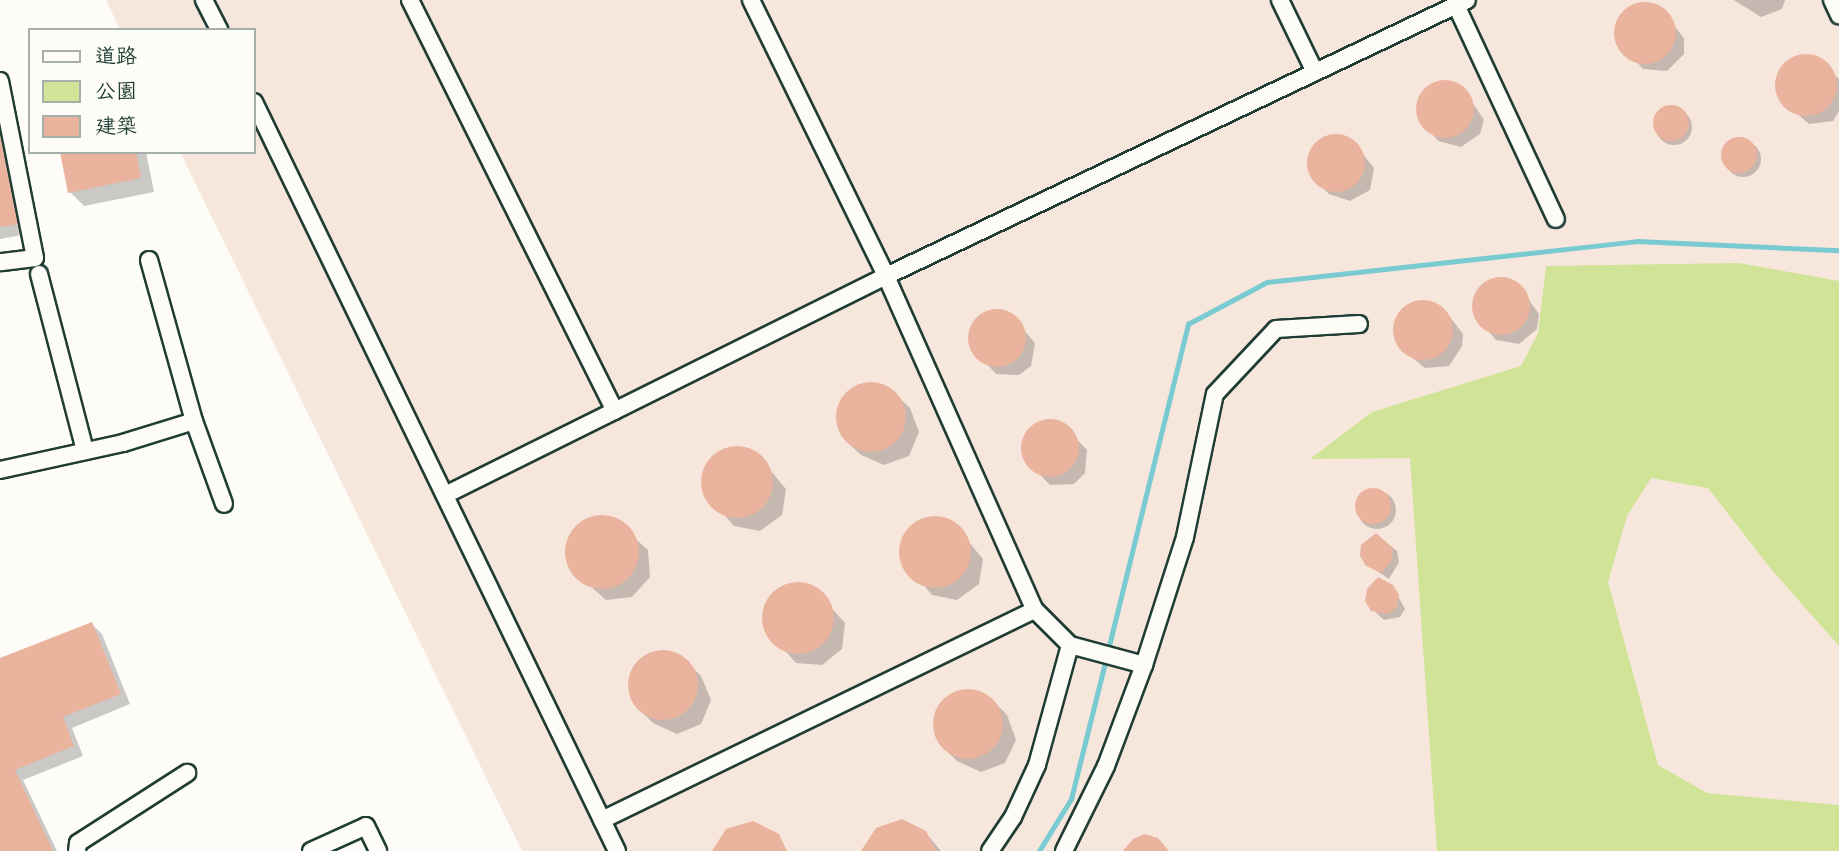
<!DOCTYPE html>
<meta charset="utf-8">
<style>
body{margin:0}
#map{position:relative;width:1839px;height:851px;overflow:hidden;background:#fdfcf7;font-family:"Gochi Hand","LXGW WenKai TC",sans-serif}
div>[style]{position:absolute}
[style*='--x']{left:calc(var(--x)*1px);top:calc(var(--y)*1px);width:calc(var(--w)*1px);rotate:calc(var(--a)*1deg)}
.built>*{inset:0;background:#f7e6dc}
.green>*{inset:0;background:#d0e397}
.shadow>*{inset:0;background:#0003}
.round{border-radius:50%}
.stream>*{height:4.5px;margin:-2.25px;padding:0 2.25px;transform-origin:2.25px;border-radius:2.25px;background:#79cad1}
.building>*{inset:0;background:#e9b39e}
.roads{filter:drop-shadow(2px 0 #1f3d34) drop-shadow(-2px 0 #1f3d34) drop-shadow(0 2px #1f3d34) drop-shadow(0 -2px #1f3d34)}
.minor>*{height:16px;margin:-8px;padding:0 8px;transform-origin:8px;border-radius:8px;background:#fdfcf7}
span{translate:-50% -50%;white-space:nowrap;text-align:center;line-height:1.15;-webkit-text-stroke:7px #fdfcf7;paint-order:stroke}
.legend{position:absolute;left:28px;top:28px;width:228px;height:126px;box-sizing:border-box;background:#fdfcf7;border:2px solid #a4b0a9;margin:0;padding:9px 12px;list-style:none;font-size:21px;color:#1f3d34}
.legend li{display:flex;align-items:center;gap:14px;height:35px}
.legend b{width:35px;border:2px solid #a4b0a9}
</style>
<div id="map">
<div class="built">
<i style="clip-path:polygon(106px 0,1839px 0,1839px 851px,522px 851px,180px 152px,254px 152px,254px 30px,120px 30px)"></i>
</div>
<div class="green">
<i style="clip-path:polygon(1739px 263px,1839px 281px,1839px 646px,1771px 569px,1708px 488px,1651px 478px,1627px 516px,1608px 582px,1658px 765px,1707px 793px,1839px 805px,1839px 851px,1437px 851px,1410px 458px,1310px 459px,1372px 412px,1521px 366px,1538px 333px,1546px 266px)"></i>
</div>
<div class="shadow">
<i style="clip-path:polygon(1734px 0,1785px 0,1782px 9px,1761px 17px)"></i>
<i style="clip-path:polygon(1643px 4px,1659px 7px,1684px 38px,1684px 54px,1667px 71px,1643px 69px,1617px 39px,1622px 16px)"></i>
<i style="clip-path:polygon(1814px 57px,1839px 79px,1839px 111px,1833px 121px,1809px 124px,1779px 98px,1777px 82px,1790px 61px)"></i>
<i style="clip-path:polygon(1441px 82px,1463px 88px,1484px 120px,1480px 134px,1461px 147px,1438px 141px,1419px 117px,1422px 94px)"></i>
<i class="round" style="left:1656px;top:109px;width:36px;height:36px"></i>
<i style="clip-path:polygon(1334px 137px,1355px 144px,1374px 168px,1370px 190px,1350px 201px,1329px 194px,1318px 183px,1309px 162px,1320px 142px)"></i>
<i class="round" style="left:1725px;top:141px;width:36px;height:36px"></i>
<i style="clip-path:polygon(0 151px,12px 161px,27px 234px,0 239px)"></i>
<i style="clip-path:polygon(62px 152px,146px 152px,154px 192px,84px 206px,70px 192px)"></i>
<i style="clip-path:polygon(1494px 279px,1516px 283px,1539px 314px,1537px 329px,1519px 344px,1496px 340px,1473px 313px,1476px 294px)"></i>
<i style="clip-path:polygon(1424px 301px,1446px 312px,1463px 334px,1462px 346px,1449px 366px,1425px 368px,1400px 348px,1395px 324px,1408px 305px)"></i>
<i style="clip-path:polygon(995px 311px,1010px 314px,1035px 343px,1031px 366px,1019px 375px,996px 374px,970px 345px,975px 322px)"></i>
<i style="clip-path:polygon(871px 383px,895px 394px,910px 408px,919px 432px,909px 456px,884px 465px,861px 455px,846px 441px,837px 416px,847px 393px)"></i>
<i style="clip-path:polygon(1060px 422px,1087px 450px,1085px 473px,1074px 484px,1050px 485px,1023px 457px,1026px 434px,1037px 423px)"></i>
<i style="clip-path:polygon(729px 449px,756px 453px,786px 489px,782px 515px,760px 531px,734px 526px,704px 491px,708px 464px)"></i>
<i class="round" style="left:1358px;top:491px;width:38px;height:38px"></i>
<i style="clip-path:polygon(612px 518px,648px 550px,650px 577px,632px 597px,606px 600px,570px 568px,568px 541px,585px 520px)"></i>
<i style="clip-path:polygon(927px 519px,953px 523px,983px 559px,979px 584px,957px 600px,932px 595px,902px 560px,906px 534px)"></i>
<i style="clip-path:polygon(1376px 535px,1397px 551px,1399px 562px,1389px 579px,1368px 565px)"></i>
<i style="clip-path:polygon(788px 586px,814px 589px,845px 623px,842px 649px,822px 665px,796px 663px,765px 628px,768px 602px)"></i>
<i style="clip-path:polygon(1392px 586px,1405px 609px,1400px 617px,1384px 620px,1369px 606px)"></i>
<i style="clip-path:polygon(92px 624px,102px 634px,130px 704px,72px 728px,83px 756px,23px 780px,57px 851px,0 851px,0 660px)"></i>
<i style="clip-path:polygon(663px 652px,687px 662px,701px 676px,711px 700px,701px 724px,677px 734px,653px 723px,639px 709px,629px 685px,639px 662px)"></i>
<i style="clip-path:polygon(969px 690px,993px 701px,1007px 715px,1016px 740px,1005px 763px,981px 772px,957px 761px,943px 747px,934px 722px,945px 699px)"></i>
<i style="clip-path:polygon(925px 832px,941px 851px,866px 851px)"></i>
</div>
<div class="stream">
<i style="--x:1108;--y:650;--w:336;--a:-76.2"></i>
<i style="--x:1188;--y:324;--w:89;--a:-28"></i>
<i style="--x:1267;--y:282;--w:372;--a:-6.3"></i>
<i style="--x:1637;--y:241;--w:202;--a:2.6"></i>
<i style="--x:1039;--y:851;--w:61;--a:-58.4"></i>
<i style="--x:1071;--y:799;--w:144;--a:-76"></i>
</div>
<div class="building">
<i class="round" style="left:1614px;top:2px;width:62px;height:62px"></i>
<i class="round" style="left:1775px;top:54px;width:62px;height:62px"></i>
<i class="round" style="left:1416px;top:80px;width:58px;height:58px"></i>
<i class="round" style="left:1653px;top:105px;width:36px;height:36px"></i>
<i class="round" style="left:1307px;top:134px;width:58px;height:58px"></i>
<i style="clip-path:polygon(0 135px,18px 224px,0 227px)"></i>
<i class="round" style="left:1721px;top:137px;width:36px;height:36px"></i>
<i style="clip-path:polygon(60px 152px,136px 152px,141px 178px,68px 193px)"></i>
<i class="round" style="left:1472px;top:277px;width:58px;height:58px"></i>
<i class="round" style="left:1393px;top:300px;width:60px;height:60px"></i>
<i class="round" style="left:968px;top:309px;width:58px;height:58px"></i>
<i class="round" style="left:836px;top:382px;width:70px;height:70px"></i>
<i class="round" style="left:1021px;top:419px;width:58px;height:58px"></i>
<i class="round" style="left:701px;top:446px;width:72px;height:72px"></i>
<i class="round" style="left:1355px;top:488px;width:36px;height:36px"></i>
<i class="round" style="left:565px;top:515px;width:74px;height:74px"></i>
<i class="round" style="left:899px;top:516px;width:72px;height:72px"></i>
<i style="clip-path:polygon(1376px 533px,1393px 548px,1392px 560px,1382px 573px,1366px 566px,1360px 556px,1361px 545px)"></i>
<i style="clip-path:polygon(1378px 577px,1393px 585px,1399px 595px,1397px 607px,1388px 614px,1371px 611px,1365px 601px,1367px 589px)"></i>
<i class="round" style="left:762px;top:582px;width:72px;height:72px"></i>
<i style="clip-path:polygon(92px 622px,121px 694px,63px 717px,74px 746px,15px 770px,53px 851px,0 851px,0 658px)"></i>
<i class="round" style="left:628px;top:650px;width:70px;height:70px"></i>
<i class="round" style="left:933px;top:689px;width:70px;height:70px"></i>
<i style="clip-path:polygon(902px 819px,926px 831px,936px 851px,861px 851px,876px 828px)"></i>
<i style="clip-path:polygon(753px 821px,779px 834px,787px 851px,712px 851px,726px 829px)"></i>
<i style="clip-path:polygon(1145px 834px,1158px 838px,1169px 851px,1123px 851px,1133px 839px)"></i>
</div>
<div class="roads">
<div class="minor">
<i style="--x:204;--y:0;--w:34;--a:63"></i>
<i style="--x:410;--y:0;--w:459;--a:63.5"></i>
<i style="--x:751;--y:0;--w:307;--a:63.9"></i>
<i style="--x:886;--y:276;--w:366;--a:66"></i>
<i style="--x:1035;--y:610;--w:49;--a:45"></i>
<i style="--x:1070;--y:645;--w:77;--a:15.1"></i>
<i style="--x:1280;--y:0;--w:80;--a:64.1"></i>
<i style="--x:1832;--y:0;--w:17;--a:65"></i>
<i style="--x:1456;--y:5;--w:236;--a:65"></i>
<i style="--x:0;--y:81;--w:180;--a:78.8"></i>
<i style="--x:35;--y:258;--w:35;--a:173"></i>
<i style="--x:254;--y:102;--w:832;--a:64.14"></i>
<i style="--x:149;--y:260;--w:167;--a:74.4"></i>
<i style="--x:194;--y:421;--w:88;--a:70.1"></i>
<i style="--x:39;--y:274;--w:183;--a:75.4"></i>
<i style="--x:0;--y:470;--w:126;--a:-12.4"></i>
<i style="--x:123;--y:443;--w:74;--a:-17.2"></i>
<i style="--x:445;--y:495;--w:492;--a:-26.4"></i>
<i style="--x:886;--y:276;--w:643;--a:-25.41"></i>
<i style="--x:602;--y:820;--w:481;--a:-25.9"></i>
<i style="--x:77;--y:851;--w:8;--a:-83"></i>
<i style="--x:78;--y:843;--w:130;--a:-32.7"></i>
<i style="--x:311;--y:851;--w:60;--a:-24.4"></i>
<i style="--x:366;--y:826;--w:28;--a:64"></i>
<i style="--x:990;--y:851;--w:41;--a:-55.9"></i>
<i style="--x:1013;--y:817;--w:57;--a:-65.2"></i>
<i style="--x:1037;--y:765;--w:124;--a:-74.6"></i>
<i style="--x:1064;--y:851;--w:95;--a:-63.7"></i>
<i style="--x:1106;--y:766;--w:108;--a:-69.4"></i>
<i style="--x:1144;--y:665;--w:134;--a:-72.2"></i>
<i style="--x:1185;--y:537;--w:146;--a:-78.2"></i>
<i style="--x:1215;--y:394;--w:89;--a:-46.8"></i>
<i style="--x:1276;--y:329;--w:83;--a:-3.4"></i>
</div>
</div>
<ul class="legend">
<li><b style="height:9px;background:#fdfcf7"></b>道路</li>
<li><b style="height:19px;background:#d0e397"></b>公園</li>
<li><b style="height:19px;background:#e9b39e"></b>建築</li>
</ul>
</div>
